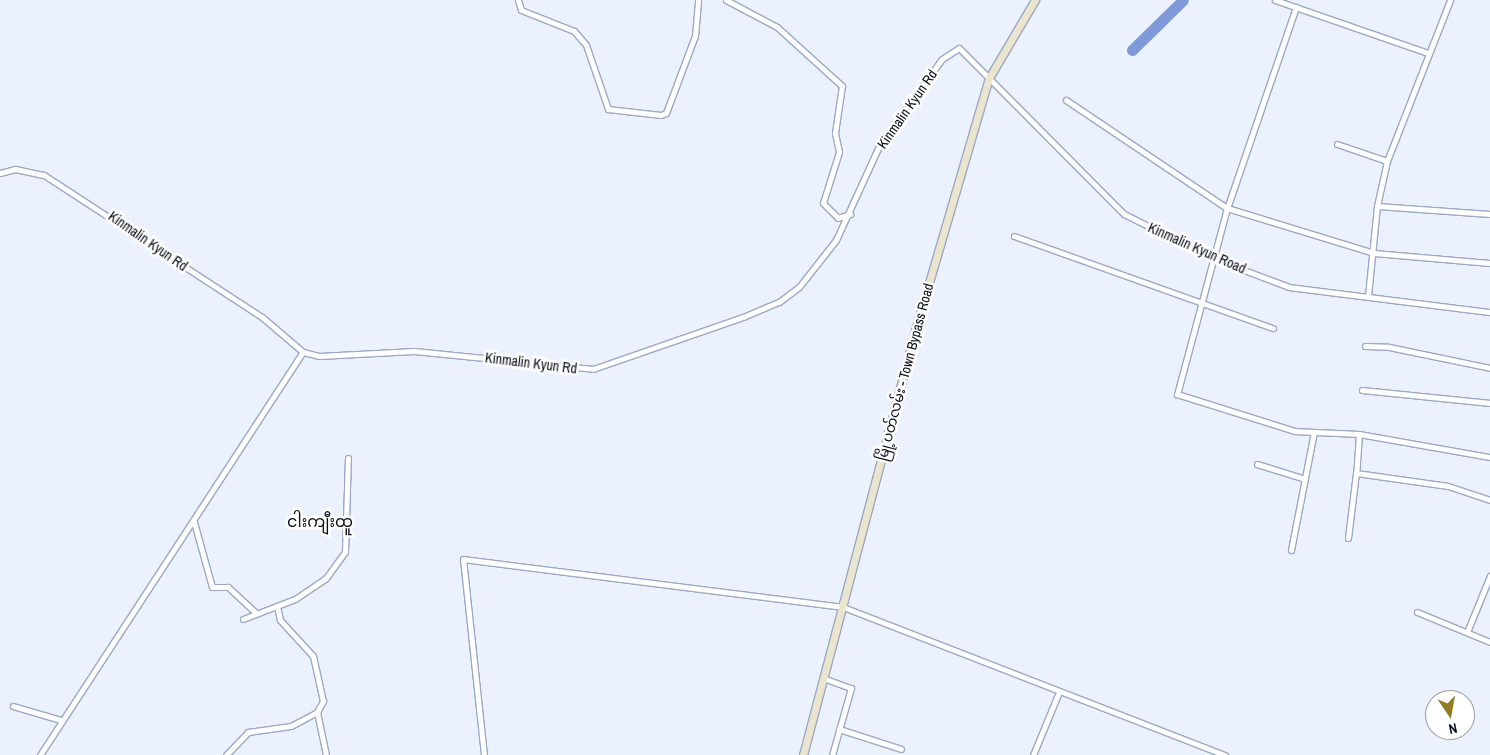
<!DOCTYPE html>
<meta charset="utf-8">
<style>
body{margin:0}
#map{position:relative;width:1490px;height:755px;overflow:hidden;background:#ebf1fe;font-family:"Archivo Narrow","Noto Sans Myanmar",sans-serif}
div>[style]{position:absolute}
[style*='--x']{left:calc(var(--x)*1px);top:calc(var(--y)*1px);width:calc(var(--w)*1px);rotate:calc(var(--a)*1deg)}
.river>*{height:11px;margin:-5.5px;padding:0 5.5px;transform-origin:5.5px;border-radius:5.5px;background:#7f9ad9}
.roads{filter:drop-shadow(1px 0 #9aa8c6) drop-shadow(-1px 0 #9aa8c6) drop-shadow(0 1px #9aa8c6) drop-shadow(0 -1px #9aa8c6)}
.street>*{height:5px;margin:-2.5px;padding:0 2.5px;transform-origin:2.5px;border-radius:2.5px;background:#fff}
.secondary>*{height:7px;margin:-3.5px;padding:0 3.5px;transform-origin:3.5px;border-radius:3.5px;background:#ece5ce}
span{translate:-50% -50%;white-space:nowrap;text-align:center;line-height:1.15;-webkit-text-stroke:5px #fff;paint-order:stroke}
.street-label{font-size:14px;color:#080d17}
.quarter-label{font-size:16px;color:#080d17}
.north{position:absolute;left:1425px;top:690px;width:50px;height:50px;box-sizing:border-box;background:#fff;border:1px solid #9c9ea2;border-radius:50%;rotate:168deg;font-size:14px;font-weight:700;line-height:20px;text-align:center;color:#080d17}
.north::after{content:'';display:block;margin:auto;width:18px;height:22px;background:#937b22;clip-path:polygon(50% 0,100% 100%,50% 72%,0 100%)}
</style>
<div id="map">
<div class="river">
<i style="--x:1132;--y:50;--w:71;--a:-44.4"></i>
</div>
<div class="roads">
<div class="street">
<i style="--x:518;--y:0;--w:10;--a:73"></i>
<i style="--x:521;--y:10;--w:57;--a:21.6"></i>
<i style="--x:574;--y:31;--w:18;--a:49"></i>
<i style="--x:586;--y:45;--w:68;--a:71"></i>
<i style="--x:608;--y:109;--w:53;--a:6.5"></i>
<i style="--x:661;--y:115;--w:5;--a:-22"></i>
<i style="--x:666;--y:113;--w:82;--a:-69.4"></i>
<i style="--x:695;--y:36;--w:36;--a:-85"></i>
<i style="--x:726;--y:0;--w:58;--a:27.9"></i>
<i style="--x:777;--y:27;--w:88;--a:42.2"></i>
<i style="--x:842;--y:86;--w:48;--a:98.5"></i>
<i style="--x:835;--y:133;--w:19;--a:78"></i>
<i style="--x:839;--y:152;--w:53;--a:107.4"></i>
<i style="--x:823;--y:203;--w:21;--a:45"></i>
<i style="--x:838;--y:218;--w:13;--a:-18"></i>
<i style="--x:1275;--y:0;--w:162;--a:19.1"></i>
<i style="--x:1296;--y:7;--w:213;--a:108.9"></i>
<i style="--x:1227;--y:208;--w:193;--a:105"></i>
<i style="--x:1177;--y:394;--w:123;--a:17.5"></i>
<i style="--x:1294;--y:431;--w:65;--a:2.6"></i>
<i style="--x:1359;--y:434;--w:133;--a:10"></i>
<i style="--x:1066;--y:100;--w:194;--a:33.9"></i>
<i style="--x:1227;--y:208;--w:154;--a:17"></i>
<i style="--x:1374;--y:253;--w:116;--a:4.9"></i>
<i style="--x:1337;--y:144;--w:53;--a:18.8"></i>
<i style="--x:0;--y:173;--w:16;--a:-15"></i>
<i style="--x:15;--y:169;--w:30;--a:12"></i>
<i style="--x:44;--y:175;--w:260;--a:33.1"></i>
<i style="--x:262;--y:317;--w:54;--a:40.5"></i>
<i style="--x:303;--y:352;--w:16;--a:14"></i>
<i style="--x:319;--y:356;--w:95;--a:-3"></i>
<i style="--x:414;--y:351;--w:180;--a:5.7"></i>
<i style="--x:593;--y:369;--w:159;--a:-19.1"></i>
<i style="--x:743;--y:317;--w:39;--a:-23"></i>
<i style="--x:779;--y:302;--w:25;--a:-37"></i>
<i style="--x:799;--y:287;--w:60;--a:-51.8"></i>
<i style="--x:836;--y:240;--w:103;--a:-65.4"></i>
<i style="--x:879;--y:146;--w:107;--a:-54.1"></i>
<i style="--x:942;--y:59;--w:20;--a:-33"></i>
<i style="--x:959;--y:48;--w:234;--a:45.2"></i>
<i style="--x:1124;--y:214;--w:98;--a:26.6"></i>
<i style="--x:1212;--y:258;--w:82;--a:20.6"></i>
<i style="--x:1289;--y:287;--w:203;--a:7.1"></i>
<i style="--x:1377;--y:206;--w:113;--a:4"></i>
<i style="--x:1014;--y:236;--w:275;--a:19.6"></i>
<i style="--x:1368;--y:296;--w:90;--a:-84.3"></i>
<i style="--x:1377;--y:206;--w:46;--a:-77.5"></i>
<i style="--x:1387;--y:161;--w:173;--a:-68.6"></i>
<i style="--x:1365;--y:346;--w:24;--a:2"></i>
<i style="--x:1389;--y:347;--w:103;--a:11.7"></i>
<i style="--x:1362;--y:390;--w:129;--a:5.8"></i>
<i style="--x:1359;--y:434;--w:39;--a:94"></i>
<i style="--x:1356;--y:473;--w:93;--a:8"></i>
<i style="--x:1448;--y:486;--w:44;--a:18.4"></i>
<i style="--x:1257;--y:464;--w:50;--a:17.4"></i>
<i style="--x:194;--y:522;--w:67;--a:74.5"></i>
<i style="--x:212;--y:587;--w:16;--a:0"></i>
<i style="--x:228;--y:587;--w:38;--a:43"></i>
<i style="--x:1348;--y:538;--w:65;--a:-83"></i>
<i style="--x:1291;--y:550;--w:120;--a:-79"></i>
<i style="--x:1417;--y:612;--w:79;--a:22.3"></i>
<i style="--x:243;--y:619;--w:56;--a:-21"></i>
<i style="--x:295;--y:599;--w:37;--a:-34"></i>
<i style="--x:326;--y:578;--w:32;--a:-54"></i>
<i style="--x:345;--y:552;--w:94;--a:-88.2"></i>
<i style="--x:1467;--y:632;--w:61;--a:-67.7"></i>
<i style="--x:823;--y:678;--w:30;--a:20"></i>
<i style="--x:851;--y:688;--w:70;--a:105.8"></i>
<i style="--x:13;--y:706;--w:50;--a:16.3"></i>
<i style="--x:317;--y:712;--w:44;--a:78.2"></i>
<i style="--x:839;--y:729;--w:65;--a:17.9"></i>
<i style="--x:40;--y:755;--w:481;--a:-56.9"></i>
<i style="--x:226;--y:755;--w:32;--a:-46"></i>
<i style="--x:248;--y:732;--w:43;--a:-7.9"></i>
<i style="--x:291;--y:726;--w:30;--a:-28"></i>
<i style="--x:317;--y:712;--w:13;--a:-61"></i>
<i style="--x:323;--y:701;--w:46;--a:-102.5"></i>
<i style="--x:313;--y:656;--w:49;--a:-132.5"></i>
<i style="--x:280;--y:620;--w:14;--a:-102"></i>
<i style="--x:484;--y:755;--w:197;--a:-96.1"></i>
<i style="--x:463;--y:559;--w:383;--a:7.2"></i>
<i style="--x:843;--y:607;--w:410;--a:21.2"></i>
<i style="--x:1033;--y:755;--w:68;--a:-67.6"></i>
</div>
<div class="secondary">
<i style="--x:803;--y:755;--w:435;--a:-75.2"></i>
<i style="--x:914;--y:334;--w:267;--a:-73.7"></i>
<i style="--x:989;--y:78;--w:91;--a:-59.5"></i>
</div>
</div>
<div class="street-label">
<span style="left:907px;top:109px;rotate:-55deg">Kinmalin Kyun Rd</span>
<span style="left:148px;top:241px;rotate:35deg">Kinmalin Kyun Rd</span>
<span style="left:1197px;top:248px;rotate:24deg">Kinmalin Kyun Road</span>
<span style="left:531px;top:363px;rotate:7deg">Kinmalin Kyun Rd</span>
<span style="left:905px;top:372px;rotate:-75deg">မြို့ပတ်လမ်း - Town Bypass Road</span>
</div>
<div class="quarter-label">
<span style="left:320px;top:521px">ငါးကျီးထူ</span>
</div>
<div class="north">N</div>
</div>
